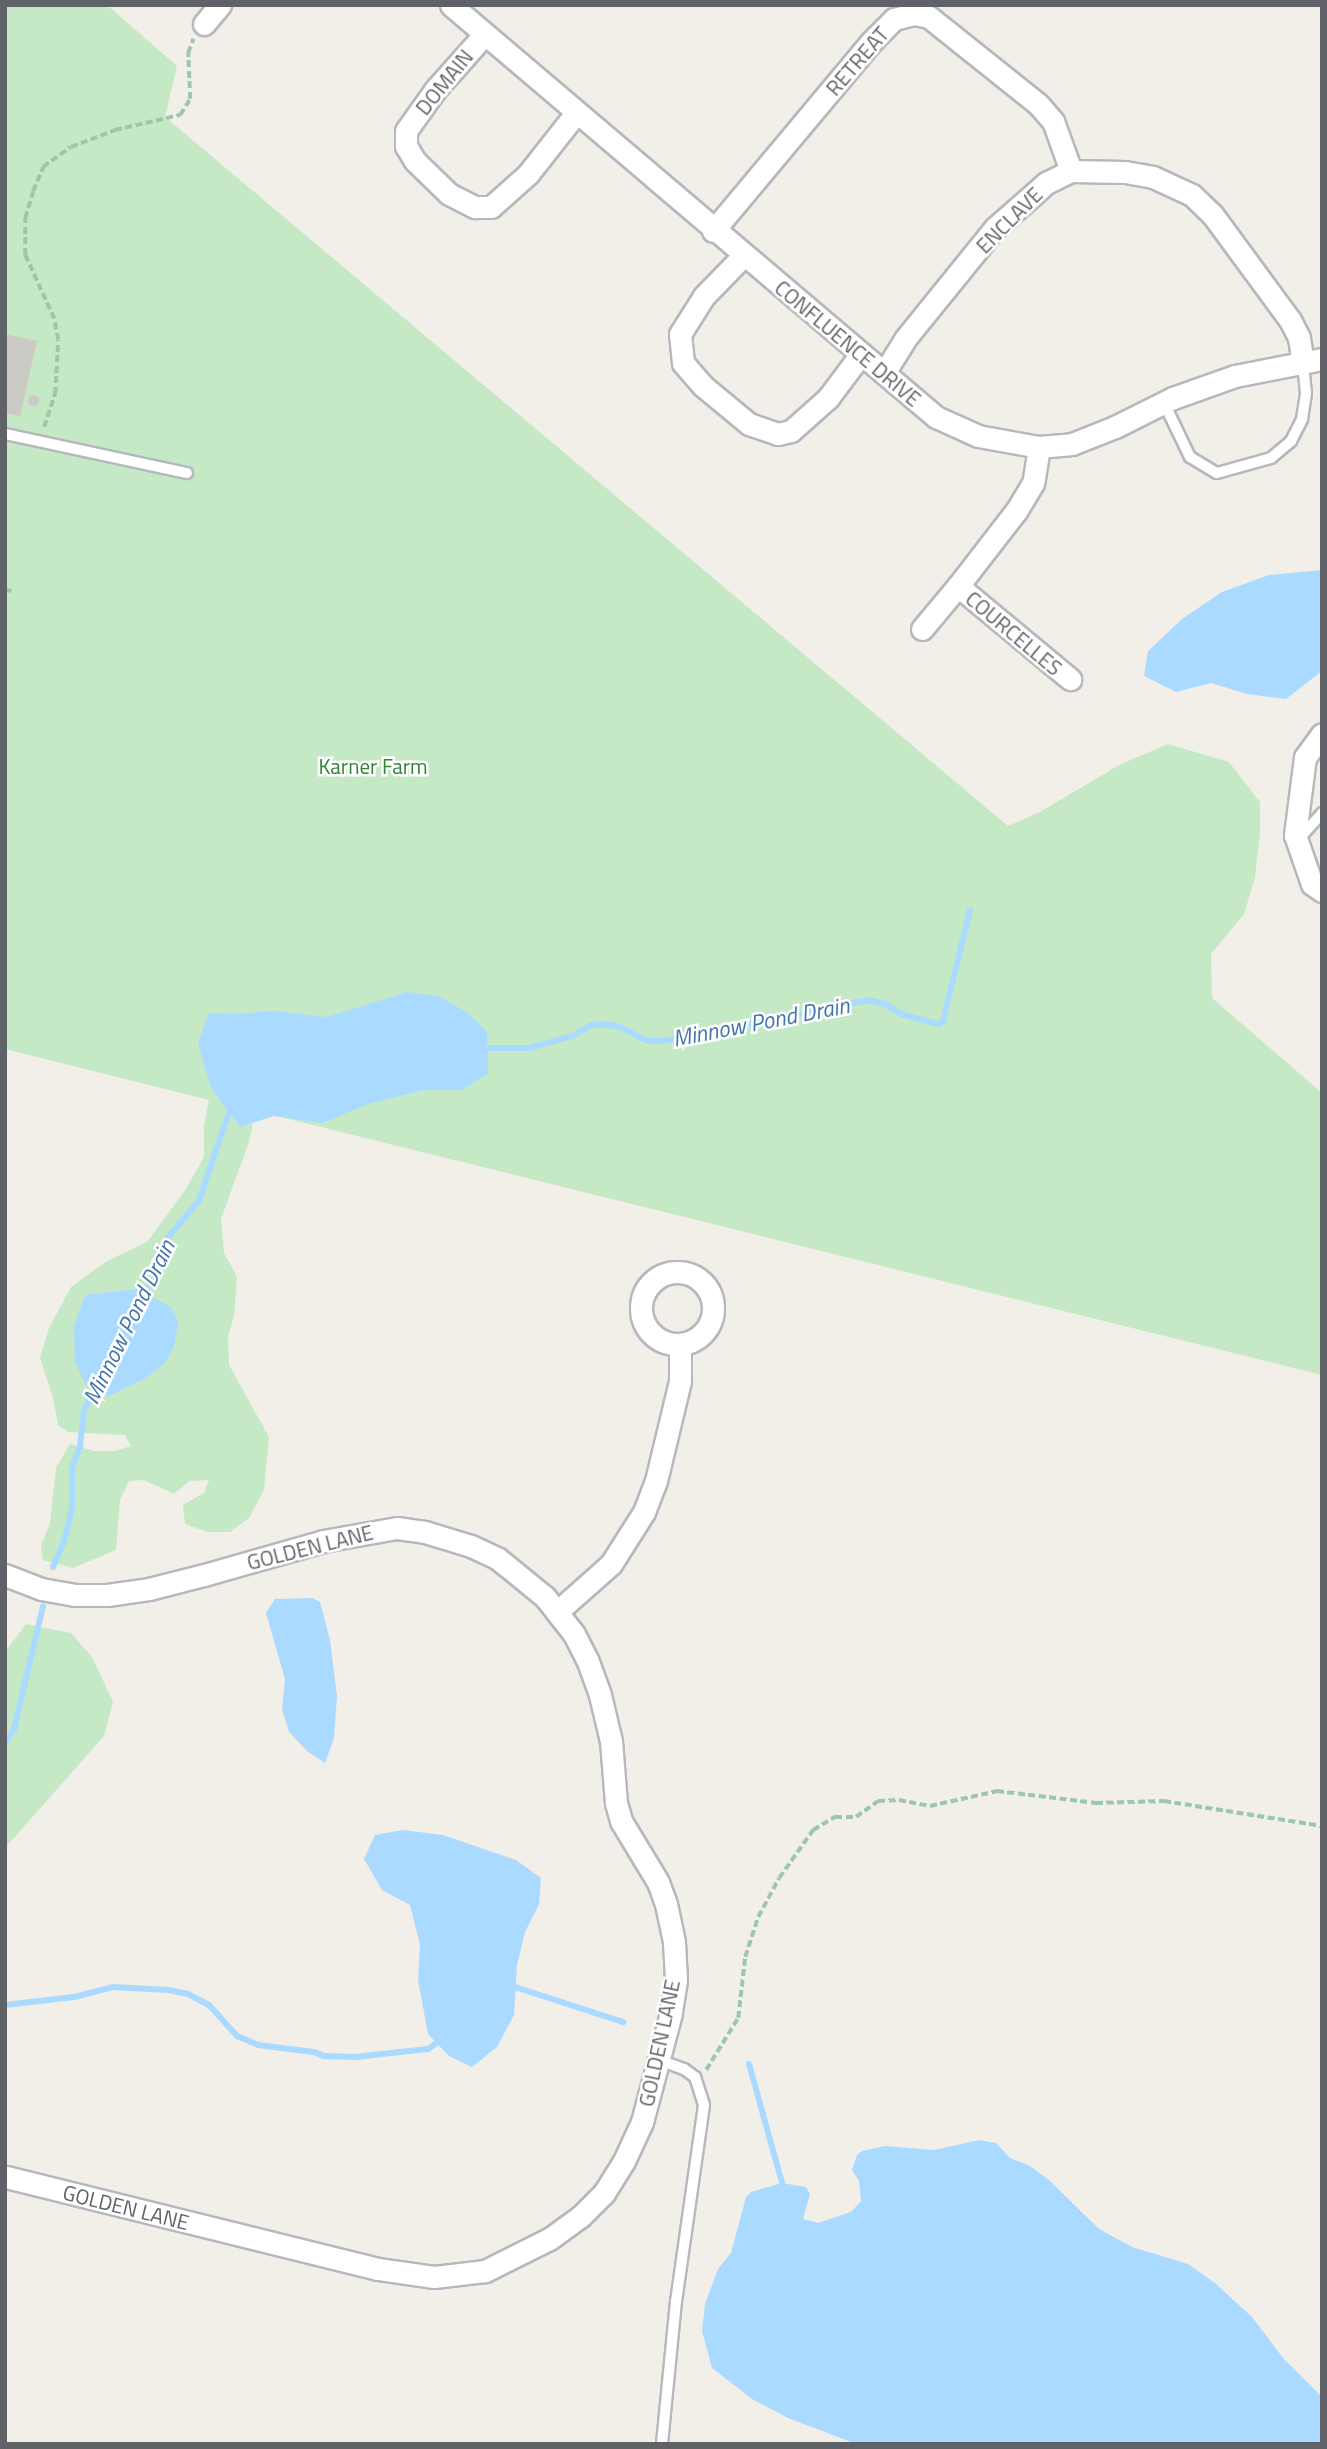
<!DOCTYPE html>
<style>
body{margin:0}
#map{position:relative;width:1327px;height:2449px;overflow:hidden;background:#f1efe8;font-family:"Titillium Web",sans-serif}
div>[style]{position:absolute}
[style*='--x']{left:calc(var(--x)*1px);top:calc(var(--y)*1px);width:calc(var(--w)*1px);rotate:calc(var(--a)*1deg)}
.green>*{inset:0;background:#c5e8c5}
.water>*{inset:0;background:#aadaff}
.stream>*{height:6px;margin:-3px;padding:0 3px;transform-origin:3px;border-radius:3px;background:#aadaff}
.building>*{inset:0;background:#cccac5}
.round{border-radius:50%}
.path>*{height:3.5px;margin-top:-1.75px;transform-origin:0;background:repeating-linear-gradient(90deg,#9cc7a9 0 7px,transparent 0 10.5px)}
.roads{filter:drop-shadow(2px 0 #b5b8bc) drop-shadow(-2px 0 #b5b8bc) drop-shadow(0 2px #b5b8bc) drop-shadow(0 -2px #b5b8bc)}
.service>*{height:10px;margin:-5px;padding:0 5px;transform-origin:5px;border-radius:5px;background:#fff}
.minor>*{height:21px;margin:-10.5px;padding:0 10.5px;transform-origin:10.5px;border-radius:10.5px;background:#fff}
.minor>.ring{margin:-10.5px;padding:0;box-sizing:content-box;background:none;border:21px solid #fff;border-radius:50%}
span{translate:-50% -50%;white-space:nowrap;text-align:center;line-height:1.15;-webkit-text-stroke:5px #fff;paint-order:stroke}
.street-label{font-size:21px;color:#5f6368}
.park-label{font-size:21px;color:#348238}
.water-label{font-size:23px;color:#4174aa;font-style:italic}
.frame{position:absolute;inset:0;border:7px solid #5f6368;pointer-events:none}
</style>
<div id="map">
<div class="green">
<i style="clip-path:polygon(evenodd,5px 5px,107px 5px,177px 66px,165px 117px,1008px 826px,1040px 812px,1119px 765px,1168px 744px,1229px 762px,1260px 802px,1260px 832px,1255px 877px,1244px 914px,1211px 954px,1212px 998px,1322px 1093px,1322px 1375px,224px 1103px,239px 1126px,253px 1123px,249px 1142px,221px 1219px,224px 1253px,237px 1277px,234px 1316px,228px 1336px,229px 1365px,269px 1437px,264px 1490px,249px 1518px,230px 1532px,207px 1532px,185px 1524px,183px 1505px,204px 1493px,209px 1480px,189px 1481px,174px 1494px,144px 1480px,129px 1481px,120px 1500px,116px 1550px,73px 1568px,43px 1560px,41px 1546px,50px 1523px,56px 1468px,70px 1444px,94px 1451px,115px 1451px,131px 1446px,125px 1435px,68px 1432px,58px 1425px,53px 1398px,40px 1358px,49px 1328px,71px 1287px,107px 1261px,147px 1242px,186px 1189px,204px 1157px,204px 1125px,209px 1100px,5px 1049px,5px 5px,136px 1289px,165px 1363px,85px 1295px,136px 1289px)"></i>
<i style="clip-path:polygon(26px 1624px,71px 1633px,92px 1657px,113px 1702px,104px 1736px,5px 1848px,5px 1652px)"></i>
</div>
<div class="water">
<i style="clip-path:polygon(1322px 570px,1322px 671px,1286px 699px,1247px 694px,1211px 683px,1176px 692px,1144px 676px,1148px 651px,1182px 619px,1222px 592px,1269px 575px)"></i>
<i style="clip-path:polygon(407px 992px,438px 996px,468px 1013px,487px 1032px,488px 1074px,461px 1090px,423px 1090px,368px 1104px,322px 1123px,274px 1116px,240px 1127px,211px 1088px,198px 1043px,209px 1013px,236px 1014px,273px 1011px,327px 1017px)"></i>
<i style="clip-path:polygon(136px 1289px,171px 1307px,178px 1322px,174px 1346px,165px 1363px,144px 1379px,109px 1396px,86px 1386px,75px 1361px,74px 1326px,85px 1295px)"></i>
<i style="clip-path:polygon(313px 1598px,320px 1602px,330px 1640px,337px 1696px,334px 1738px,325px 1763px,307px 1751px,289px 1732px,282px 1709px,285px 1679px,266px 1613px,275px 1599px)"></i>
<i style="clip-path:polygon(403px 1830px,443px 1835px,516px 1860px,541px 1878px,539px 1904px,525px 1932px,517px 1965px,514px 2015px,497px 2047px,472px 2067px,449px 2056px,428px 2034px,418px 1980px,420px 1945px,410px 1905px,382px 1890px,364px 1859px,375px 1835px)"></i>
<i style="clip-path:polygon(979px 2140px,996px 2143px,1010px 2158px,1030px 2166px,1049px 2180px,1099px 2229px,1132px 2247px,1188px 2264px,1215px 2283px,1252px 2317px,1284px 2359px,1322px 2397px,1322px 2444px,851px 2442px,788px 2418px,752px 2399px,712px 2368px,702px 2331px,705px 2304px,718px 2269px,731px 2253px,746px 2197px,751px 2192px,782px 2183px,806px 2187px,810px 2194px,803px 2219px,818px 2223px,851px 2212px,861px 2201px,859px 2181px,852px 2170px,857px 2155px,862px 2151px,885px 2146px,934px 2150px)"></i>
</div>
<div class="stream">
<i style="--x:480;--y:1048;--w:50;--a:0"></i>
<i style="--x:530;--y:1048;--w:44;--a:-15.9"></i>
<i style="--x:572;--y:1036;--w:23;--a:-29"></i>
<i style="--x:592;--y:1025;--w:11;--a:-5"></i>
<i style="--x:603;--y:1024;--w:17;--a:10"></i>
<i style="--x:620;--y:1027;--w:30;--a:27"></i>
<i style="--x:647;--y:1041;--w:16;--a:0"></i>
<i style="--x:663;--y:1041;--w:210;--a:-11.3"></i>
<i style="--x:869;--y:1000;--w:16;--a:14"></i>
<i style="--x:885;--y:1004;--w:19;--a:32"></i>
<i style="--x:901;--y:1014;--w:39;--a:15"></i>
<i style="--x:939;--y:1024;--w:5;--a:-37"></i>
<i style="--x:943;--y:1021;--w:114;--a:-76.3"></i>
<i style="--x:141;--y:1300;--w:48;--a:-62.9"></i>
<i style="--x:163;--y:1257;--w:21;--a:-76"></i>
<i style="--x:168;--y:1237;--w:48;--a:-49.3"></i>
<i style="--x:199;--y:1201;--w:100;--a:-71.4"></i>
<i style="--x:53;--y:1567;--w:28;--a:-67"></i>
<i style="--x:64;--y:1541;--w:34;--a:-76"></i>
<i style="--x:72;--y:1508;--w:41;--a:-90"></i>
<i style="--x:72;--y:1467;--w:22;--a:-68"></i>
<i style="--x:80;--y:1447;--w:37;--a:-84"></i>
<i style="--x:84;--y:1410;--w:30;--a:-62"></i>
<i style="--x:5;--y:1743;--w:17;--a:-57"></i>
<i style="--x:14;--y:1729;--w:126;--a:-76.7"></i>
<i style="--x:509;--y:1991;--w:7;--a:-34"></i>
<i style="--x:515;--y:1987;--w:114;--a:18"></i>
<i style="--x:5;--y:2005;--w:69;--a:-6.6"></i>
<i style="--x:74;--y:1997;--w:40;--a:-14.4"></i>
<i style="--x:113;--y:1987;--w:56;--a:3.1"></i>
<i style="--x:169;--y:1990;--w:19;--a:12"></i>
<i style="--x:188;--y:1994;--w:24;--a:28"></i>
<i style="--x:209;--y:2005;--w:42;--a:47.9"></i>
<i style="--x:237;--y:2036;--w:23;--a:23"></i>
<i style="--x:258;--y:2045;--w:56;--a:7.1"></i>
<i style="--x:314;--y:2052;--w:11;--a:22"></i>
<i style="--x:324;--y:2056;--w:31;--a:2"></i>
<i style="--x:355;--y:2057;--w:73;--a:-6.3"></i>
<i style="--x:428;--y:2049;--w:16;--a:-35"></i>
<i style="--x:749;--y:2064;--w:123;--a:74.5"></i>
</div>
<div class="building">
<i style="clip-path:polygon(5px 334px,37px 341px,20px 416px,5px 413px)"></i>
<i class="round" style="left:27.5px;top:394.5px;width:11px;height:11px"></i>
</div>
<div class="path">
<i style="--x:44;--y:427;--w:35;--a:-72"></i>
<i style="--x:55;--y:394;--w:54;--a:-86.8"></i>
<i style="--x:58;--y:340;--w:21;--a:-101"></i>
<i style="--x:54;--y:319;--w:70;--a:-114.4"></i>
<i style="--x:25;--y:255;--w:37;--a:-90"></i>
<i style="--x:25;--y:218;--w:28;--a:-73"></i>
<i style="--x:33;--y:191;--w:26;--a:-67"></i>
<i style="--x:43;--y:167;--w:34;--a:-36"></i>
<i style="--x:71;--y:147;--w:47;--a:-21.1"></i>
<i style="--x:115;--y:130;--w:67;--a:-13"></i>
<i style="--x:180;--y:115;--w:19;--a:-58"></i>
<i style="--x:190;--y:99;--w:46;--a:-92.5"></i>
<i style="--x:188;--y:53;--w:15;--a:-70"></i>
<i style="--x:5;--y:589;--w:9;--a:21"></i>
<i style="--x:706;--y:2070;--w:61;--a:-58.4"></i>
<i style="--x:738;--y:2018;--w:61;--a:-83.5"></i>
<i style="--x:745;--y:1957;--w:42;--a:-72"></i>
<i style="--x:758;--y:1917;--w:44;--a:-61.7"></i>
<i style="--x:779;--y:1878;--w:59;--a:-54.7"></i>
<i style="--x:813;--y:1830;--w:26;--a:-31"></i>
<i style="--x:835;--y:1817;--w:21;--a:0"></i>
<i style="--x:856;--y:1817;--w:27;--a:-36"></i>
<i style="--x:878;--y:1801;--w:21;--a:-3"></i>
<i style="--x:899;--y:1800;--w:32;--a:11"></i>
<i style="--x:930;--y:1806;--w:69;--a:-12.6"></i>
<i style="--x:997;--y:1791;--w:100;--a:6.9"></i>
<i style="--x:1096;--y:1803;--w:68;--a:-1.7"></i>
<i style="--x:1164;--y:1801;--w:160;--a:9"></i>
</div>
<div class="roads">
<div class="service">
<i style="--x:1164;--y:403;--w:60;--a:64.3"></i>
<i style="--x:1190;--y:457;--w:31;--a:31"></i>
<i style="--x:1217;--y:473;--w:56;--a:-15.5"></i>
<i style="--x:1271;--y:458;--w:26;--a:-40"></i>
<i style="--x:1291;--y:441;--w:25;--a:-63"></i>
<i style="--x:1302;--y:419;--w:26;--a:-81"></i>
<i style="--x:1306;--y:393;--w:31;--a:-96"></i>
<i style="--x:5;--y:434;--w:186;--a:12.1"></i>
<i style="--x:1297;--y:841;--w:38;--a:-48"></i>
<i style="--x:659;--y:2060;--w:27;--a:20"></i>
<i style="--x:684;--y:2069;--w:14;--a:36"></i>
<i style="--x:695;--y:2077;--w:29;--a:72"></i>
<i style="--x:704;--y:2105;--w:198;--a:98.1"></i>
<i style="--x:676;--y:2301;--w:144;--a:95.6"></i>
</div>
<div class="minor">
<i style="--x:451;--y:5;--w:636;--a:40.35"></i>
<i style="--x:936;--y:417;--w:46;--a:24.3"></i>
<i style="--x:978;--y:436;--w:62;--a:10.2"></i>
<i style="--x:1039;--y:447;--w:33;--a:-5"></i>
<i style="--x:1072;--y:444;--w:46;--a:-21.6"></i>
<i style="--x:1115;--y:427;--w:65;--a:-26.6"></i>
<i style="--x:1173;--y:398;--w:66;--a:-19.5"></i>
<i style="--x:1235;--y:376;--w:89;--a:-11.1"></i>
<i style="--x:204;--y:24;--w:25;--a:-50"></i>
<i style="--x:484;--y:35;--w:74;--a:131.7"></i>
<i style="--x:435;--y:90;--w:50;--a:125.3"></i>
<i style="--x:406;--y:131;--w:15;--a:90"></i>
<i style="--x:406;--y:146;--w:17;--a:59"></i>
<i style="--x:415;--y:161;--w:47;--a:44.1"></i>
<i style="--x:449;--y:194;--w:29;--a:27"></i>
<i style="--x:475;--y:207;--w:16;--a:0"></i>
<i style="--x:491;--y:207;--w:50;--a:-41.7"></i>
<i style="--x:528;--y:174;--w:78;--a:-51.8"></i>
<i style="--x:713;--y:231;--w:246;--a:-50.1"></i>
<i style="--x:871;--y:42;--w:33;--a:-45"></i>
<i style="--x:894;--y:19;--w:21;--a:-14"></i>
<i style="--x:914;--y:14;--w:15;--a:11"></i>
<i style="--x:929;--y:17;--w:139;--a:38.6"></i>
<i style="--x:1038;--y:104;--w:23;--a:49"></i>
<i style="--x:1053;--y:121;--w:53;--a:70.2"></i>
<i style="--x:744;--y:255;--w:57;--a:134.3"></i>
<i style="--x:704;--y:296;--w:45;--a:122.3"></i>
<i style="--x:680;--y:334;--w:29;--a:84"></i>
<i style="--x:683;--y:363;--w:30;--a:49"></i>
<i style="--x:703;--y:386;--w:60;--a:39.6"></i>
<i style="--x:749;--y:424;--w:31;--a:19"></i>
<i style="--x:778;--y:434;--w:13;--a:-13"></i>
<i style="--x:791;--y:431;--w:50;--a:-41.7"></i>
<i style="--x:828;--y:398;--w:55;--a:-53.1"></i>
<i style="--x:884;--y:373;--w:40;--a:-58"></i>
<i style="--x:905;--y:339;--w:143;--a:-51"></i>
<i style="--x:995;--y:228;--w:68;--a:-41.4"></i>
<i style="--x:1046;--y:183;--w:28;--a:-26"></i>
<i style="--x:1071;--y:171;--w:54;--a:1.1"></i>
<i style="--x:1125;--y:172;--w:28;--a:10"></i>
<i style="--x:1153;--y:177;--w:43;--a:24.8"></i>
<i style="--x:1192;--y:195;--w:28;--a:44"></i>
<i style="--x:1212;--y:214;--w:132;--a:53.7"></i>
<i style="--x:1290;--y:320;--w:20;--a:63"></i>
<i style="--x:1299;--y:338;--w:24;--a:81"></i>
<i style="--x:1039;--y:447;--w:36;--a:99"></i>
<i style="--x:1033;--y:483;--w:33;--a:121"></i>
<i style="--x:1016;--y:511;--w:95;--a:127.7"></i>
<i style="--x:958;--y:586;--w:146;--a:39.7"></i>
<i style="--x:922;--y:629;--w:56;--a:-50.1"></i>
<i style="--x:1322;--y:734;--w:29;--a:126"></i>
<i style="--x:1305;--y:757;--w:79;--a:97.3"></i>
<i style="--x:1295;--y:835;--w:52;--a:70.9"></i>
<i style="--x:1312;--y:884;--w:12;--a:35"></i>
<i class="ring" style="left:641px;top:1272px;width:51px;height:51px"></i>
<i style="--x:5;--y:1575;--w:39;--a:21"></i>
<i style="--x:41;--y:1589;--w:34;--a:10"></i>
<i style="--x:74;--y:1595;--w:33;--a:0"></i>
<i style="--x:107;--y:1595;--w:42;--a:-8.1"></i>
<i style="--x:149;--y:1589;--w:57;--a:-14.3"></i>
<i style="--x:204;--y:1575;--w:124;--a:-15.9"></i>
<i style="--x:323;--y:1541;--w:75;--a:-10"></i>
<i style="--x:397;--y:1528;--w:28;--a:8"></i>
<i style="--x:425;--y:1532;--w:48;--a:16.9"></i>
<i style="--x:471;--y:1546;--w:29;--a:25"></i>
<i style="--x:497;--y:1558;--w:62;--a:39.1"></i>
<i style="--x:545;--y:1597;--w:47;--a:51.9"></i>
<i style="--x:574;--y:1634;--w:28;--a:63"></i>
<i style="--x:587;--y:1659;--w:38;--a:70"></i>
<i style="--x:600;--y:1695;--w:47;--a:76.6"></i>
<i style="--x:611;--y:1741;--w:62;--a:85.4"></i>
<i style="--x:616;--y:1803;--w:19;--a:74"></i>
<i style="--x:621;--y:1821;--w:71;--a:58.8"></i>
<i style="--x:658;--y:1882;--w:23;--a:70"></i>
<i style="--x:666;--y:1904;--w:39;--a:78"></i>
<i style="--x:674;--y:1942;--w:38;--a:87"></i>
<i style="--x:676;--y:1980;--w:33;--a:99"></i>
<i style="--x:671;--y:2013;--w:113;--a:104.9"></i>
<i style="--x:642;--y:2122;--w:43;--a:114.8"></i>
<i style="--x:624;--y:2161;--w:38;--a:122"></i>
<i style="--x:604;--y:2193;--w:33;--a:135"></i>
<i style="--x:581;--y:2216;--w:39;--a:144"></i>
<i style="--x:549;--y:2239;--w:72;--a:153.4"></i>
<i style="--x:485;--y:2271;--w:51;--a:173.3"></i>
<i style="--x:434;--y:2277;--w:57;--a:-171.9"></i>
<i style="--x:378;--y:2269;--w:384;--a:-166.1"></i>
<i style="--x:558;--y:1611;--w:71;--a:-41.6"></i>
<i style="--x:611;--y:1564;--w:62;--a:-57.6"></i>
<i style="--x:644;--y:1512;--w:33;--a:-69"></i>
<i style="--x:656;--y:1481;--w:103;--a:-76.5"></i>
<i style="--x:680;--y:1381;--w:37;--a:-90"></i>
</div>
</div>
<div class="street-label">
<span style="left:857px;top:61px;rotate:-49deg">RETREAT</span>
<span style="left:444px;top:82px;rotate:-51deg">DOMAIN</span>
<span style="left:1009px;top:220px;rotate:-45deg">ENCLAVE</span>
<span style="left:848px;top:343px;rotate:40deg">CONFLUENCE DRIVE</span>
<span style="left:1014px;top:633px;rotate:40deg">COURCELLES</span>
<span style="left:310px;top:1547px;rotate:-14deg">GOLDEN LANE</span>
<span style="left:659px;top:2043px;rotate:-78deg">GOLDEN LANE</span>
<span style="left:126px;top:2207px;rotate:14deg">GOLDEN LANE</span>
</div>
<div class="park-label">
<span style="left:373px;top:766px">Karner Farm</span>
</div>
<div class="water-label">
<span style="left:761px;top:1022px;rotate:-11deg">Minnow Pond Drain</span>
<span style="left:129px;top:1322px;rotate:-64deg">Minnow Pond Drain</span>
</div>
<div class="frame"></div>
</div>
